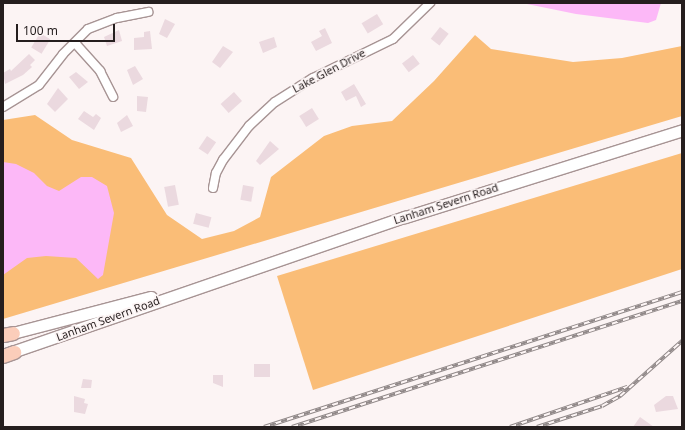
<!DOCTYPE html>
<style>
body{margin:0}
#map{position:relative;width:685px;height:430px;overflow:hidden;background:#fcf4f4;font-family:"Noto Sans",sans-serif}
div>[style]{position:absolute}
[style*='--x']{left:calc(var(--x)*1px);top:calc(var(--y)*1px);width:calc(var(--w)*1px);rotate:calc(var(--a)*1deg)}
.green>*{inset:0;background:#fabd77}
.water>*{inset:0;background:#fcb8f7}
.building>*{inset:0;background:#ebd9df;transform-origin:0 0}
.roads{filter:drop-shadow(1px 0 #a79494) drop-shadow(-1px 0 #a79494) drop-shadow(0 1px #a79494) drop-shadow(0 -1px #a79494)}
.minor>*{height:8px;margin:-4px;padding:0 4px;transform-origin:4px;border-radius:4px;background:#fff}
.secondary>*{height:11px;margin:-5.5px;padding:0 5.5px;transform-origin:5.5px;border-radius:5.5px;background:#fff}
.primary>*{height:13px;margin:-6.5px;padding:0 6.5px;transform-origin:6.5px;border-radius:6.5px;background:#fbcdba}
.rail>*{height:3.5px;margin-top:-1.75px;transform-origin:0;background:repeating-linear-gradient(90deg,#fcf4f4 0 6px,#908888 0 12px);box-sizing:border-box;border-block:1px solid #908888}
span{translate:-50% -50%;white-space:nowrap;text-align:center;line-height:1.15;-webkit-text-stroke:3.5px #fcf4f4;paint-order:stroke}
.street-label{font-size:11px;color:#251e1e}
.frame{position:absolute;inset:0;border:4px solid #251e1e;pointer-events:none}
.scale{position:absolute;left:16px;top:24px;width:99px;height:18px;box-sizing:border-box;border:2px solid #251e1e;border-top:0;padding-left:5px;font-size:12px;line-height:14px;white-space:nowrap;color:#251e1e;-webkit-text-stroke:3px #fcf4f4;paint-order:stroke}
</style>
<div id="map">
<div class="green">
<i style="clip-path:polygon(475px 35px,491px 49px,573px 62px,622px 58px,682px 46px,682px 116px,3px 319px,3px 120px,35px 115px,72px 140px,131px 158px,167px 215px,202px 239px,234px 231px,260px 217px,271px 177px,324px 136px,352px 126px,392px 121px,434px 81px)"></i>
<i style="clip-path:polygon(682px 153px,682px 269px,313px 390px,277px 276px)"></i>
</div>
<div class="water">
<i style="clip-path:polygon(522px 3px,661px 3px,656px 20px,648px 23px,576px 14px)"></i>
<i style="clip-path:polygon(3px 162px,16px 164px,34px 173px,47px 186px,59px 191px,81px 177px,92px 177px,107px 186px,114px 213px,103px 275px,98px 279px,76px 258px,46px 256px,27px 258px,3px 275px)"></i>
</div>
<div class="building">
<i style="left:377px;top:14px;width:12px;height:18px;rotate:59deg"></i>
<i style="clip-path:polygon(165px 19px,175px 24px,167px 38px,159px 34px)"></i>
<i style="left:440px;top:27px;width:11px;height:15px;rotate:38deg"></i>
<i style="clip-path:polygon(325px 28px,332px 43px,316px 51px,311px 42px,322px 36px,319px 31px)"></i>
<i style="clip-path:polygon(119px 30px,122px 41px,107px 46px,104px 37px)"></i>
<i style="clip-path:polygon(150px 31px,152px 49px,134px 50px,134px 38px,144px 37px,144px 32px)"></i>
<i style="left:40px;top:33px;width:12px;height:17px;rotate:31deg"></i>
<i style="clip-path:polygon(274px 37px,277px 47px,263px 53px,259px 42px)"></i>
<i style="clip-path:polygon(223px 46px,233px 52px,220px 68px,212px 62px)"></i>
<i style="clip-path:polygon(29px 54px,35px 60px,30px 65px,32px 67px,23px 75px,5px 84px,3px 73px,10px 69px,11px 71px)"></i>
<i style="left:413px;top:55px;width:11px;height:14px;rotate:52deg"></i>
<i style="clip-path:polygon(135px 66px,143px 79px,133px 85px,127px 70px)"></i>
<i style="clip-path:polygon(76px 72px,88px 82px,79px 89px,69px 77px)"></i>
<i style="clip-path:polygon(354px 84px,366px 104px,361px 107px,356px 96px,346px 101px,341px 92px)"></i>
<i style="clip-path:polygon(58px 88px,68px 99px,55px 112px,47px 104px)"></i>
<i style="left:234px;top:92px;width:12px;height:18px;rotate:48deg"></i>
<i style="clip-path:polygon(137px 96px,148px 97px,146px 112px,137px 111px)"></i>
<i style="left:312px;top:108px;width:13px;height:15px;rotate:58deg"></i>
<i style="clip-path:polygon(84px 111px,93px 117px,96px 114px,101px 118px,94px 130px,78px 119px)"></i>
<i style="clip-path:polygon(127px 115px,133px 126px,121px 132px,117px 123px)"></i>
<i style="left:207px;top:136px;width:11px;height:15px;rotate:34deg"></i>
<i style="clip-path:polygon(270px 141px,279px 149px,260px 165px,256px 161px)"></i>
<i style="left:175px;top:185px;width:20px;height:11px;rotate:79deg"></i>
<i style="left:243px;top:185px;width:11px;height:15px;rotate:10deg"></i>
<i style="left:196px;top:213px;width:16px;height:11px;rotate:15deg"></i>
<i style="left:254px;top:364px;width:16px;height:13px"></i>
<i style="clip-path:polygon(213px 375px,223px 375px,223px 387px,213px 383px)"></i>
<i style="clip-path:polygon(83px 379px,92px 380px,91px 388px,81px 388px)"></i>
<i style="clip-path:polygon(74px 396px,85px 399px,84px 403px,88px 404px,85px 414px,74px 412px)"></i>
<i style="clip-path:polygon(666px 396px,673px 396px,678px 409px,656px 412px,654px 405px)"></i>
<i style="clip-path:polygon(640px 417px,654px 427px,633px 427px)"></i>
</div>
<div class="roads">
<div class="minor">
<i style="--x:75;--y:43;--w:38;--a:48"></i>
<i style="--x:100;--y:71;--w:29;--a:63"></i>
<i style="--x:3;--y:107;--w:42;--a:-31.4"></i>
<i style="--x:39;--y:85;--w:39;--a:-52"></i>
<i style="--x:63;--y:54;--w:35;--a:-45"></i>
<i style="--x:88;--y:29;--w:31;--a:-21"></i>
<i style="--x:117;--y:18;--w:32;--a:-11"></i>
<i style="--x:213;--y:188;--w:15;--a:-79"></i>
<i style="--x:216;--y:173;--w:15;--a:-62"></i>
<i style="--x:223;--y:160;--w:43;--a:-52.6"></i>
<i style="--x:249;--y:126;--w:35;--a:-43"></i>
<i style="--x:275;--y:102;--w:45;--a:-32.3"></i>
<i style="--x:313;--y:78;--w:89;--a:-26"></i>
<i style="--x:393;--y:39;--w:52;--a:-44.2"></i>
</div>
<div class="secondary">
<i style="--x:5;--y:335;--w:151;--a:-14.6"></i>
<i style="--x:6;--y:354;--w:422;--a:-19"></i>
<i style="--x:405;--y:217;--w:290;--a:-17.4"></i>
</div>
<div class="primary">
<i style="--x:3;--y:335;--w:10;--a:-11"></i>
<i style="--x:3;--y:356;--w:12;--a:-20"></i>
</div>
</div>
<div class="rail">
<i style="--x:264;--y:427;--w:439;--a:-17.9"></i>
<i style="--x:292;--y:427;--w:410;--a:-17.9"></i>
<i style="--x:510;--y:427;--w:124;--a:-18.9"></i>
<i style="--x:537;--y:427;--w:68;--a:-17.9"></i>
<i style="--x:602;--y:406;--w:21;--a:-29"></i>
<i style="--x:620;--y:396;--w:83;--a:-41.6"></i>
</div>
<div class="street-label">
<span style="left:329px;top:71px;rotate:-28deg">Lake Glen Drive</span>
<span style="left:446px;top:204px;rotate:-18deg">Lanham Severn Road</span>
<span style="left:108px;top:319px;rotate:-20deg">Lanham Severn Road</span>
</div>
<div class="frame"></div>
<div class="scale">100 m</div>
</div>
